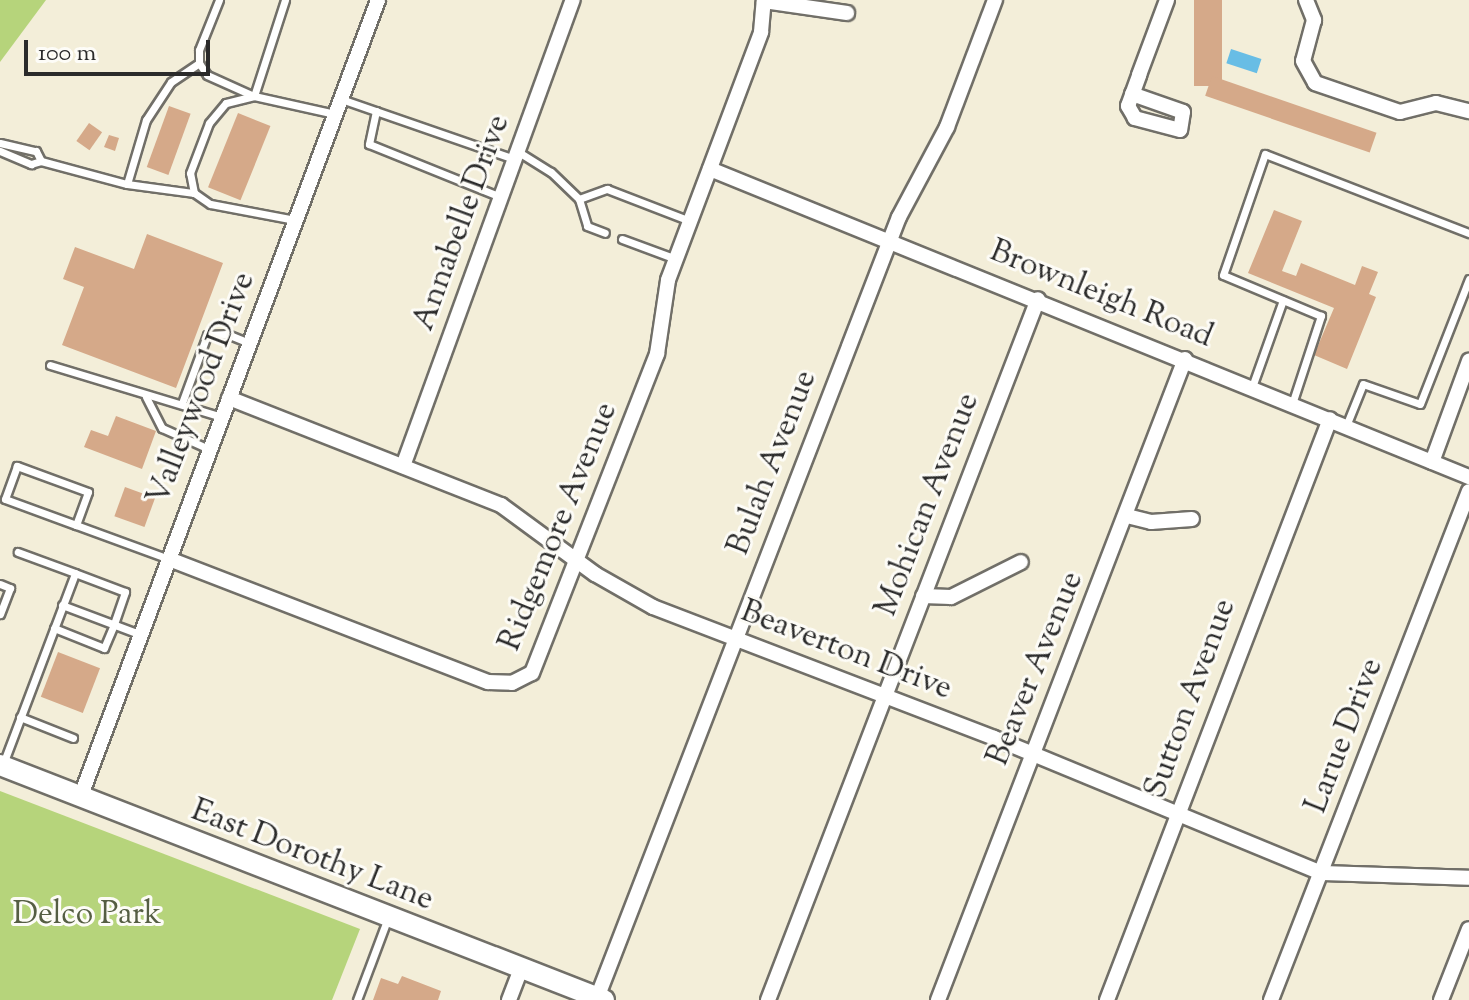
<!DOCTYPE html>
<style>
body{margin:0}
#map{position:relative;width:1469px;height:1000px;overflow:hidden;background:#f3eed9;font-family:"Sorts Mill Goudy",serif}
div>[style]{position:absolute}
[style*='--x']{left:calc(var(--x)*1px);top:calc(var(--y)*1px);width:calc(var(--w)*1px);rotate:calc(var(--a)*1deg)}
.green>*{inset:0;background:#b6d47b}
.water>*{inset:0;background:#68bde5;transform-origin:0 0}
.building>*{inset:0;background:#d5a989;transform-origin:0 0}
.roads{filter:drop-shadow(2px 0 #716f68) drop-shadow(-2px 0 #716f68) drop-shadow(0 2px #716f68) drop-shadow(0 -2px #716f68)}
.lane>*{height:7px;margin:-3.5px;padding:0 3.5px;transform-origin:3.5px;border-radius:3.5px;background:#fff}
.street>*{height:14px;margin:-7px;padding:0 7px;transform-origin:7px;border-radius:7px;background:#fff}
.primary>*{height:20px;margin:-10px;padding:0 10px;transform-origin:10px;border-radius:10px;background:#fff}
span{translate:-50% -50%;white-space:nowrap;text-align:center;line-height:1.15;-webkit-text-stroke:6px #fdfcf7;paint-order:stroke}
.street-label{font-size:32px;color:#2b2b2b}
.park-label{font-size:32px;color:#555e43}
.scale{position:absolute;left:24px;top:40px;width:186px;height:36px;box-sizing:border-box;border:4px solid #2b2b2b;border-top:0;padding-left:10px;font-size:24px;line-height:28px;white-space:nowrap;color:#2b2b2b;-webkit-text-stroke:6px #fdfcf7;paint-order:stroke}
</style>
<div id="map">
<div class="green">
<i style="clip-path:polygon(0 0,46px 0,0 62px)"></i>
<i style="clip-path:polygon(0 791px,360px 929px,332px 1000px,0 1000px)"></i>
</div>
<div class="water">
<i style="left:1231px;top:49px;width:32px;height:15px;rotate:18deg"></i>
</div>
<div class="building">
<i style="left:1194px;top:0;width:28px;height:86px"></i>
<i style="left:1212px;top:76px;width:174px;height:21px;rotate:19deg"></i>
<i style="left:169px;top:106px;width:23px;height:65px;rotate:20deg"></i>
<i style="left:238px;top:113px;width:35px;height:80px;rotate:22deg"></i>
<i style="left:89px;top:123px;width:16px;height:22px;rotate:35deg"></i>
<i style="clip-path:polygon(109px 135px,119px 138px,115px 151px,104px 147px)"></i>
<i style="clip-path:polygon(1274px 210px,1302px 221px,1282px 271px,1296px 276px,1301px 263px,1355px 285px,1362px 266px,1378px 272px,1369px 294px,1376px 297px,1347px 369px,1314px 355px,1334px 308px,1248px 273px)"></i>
<i style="clip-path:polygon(147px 234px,223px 263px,176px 388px,62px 345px,84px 287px,63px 279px,75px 247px,134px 269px)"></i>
<i style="clip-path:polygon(116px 416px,156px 431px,142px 469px,84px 447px,91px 430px,108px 436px)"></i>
<i style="left:125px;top:487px;width:32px;height:31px;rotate:20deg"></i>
<i style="left:58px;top:652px;width:45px;height:48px;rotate:21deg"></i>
<i style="clip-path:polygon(402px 976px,441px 991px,438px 1000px,373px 1000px,381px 978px,398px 984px)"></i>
</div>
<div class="roads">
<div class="lane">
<i style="--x:219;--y:0;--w:54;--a:111.8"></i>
<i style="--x:199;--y:50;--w:13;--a:90"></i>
<i style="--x:199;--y:63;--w:14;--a:56"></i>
<i style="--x:207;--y:75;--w:51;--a:24.1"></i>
<i style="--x:254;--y:96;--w:101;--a:-72.1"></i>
<i style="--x:341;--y:99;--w:183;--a:19.1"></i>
<i style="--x:376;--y:111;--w:34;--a:102"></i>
<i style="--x:369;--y:144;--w:142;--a:21.9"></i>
<i style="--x:0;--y:143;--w:37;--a:13"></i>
<i style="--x:36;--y:151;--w:11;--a:63"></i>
<i style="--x:0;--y:151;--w:34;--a:23"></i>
<i style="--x:31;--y:164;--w:10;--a:-17"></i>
<i style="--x:41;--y:161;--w:89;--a:15"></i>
<i style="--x:127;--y:184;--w:68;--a:7.7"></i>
<i style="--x:517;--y:151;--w:40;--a:32"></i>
<i style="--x:551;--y:172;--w:39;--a:44"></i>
<i style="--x:579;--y:199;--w:28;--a:73"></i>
<i style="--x:587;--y:226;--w:19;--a:21"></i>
<i style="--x:127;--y:184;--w:67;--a:-73.5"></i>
<i style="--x:146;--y:120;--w:45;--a:-56.7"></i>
<i style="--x:171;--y:82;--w:34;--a:-34"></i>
<i style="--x:579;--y:199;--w:30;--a:-20"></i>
<i style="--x:607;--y:189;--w:89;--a:21.1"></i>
<i style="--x:295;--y:220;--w:86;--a:-169.3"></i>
<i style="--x:210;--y:204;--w:19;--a:-145"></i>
<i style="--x:194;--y:193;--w:20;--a:-101"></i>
<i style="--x:190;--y:173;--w:53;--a:-69.2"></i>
<i style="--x:209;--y:123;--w:26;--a:-50"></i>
<i style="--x:226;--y:103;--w:29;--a:-14"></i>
<i style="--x:254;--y:96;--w:83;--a:12.5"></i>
<i style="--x:622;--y:239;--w:58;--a:20.3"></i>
<i style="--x:50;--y:365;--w:180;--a:16.8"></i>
<i style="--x:1252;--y:387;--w:92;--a:-70.4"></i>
<i style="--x:146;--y:397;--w:35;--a:63"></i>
<i style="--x:162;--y:428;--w:51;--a:24.1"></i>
<i style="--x:182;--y:403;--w:72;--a:-69.8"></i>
<i style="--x:207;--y:335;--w:20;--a:-3"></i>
<i style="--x:227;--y:334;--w:24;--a:22"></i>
<i style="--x:1292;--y:404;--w:93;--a:-71.8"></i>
<i style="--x:1321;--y:316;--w:106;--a:-157.3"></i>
<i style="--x:1223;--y:275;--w:128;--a:-70.9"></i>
<i style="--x:1265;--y:154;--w:219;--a:21.2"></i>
<i style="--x:1346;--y:426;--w:45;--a:-68"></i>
<i style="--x:1363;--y:384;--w:60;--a:19.3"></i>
<i style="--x:1420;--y:404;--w:134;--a:-68.6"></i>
<i style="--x:76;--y:525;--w:35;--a:-70"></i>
<i style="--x:88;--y:492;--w:76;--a:-159.9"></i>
<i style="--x:17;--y:466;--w:35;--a:110"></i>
<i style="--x:5;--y:499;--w:76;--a:20.1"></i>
<i style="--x:76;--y:525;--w:99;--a:20.1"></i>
<i style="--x:0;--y:584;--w:11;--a:22"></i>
<i style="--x:10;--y:588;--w:28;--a:111"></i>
<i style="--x:62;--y:605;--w:82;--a:20.6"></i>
<i style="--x:54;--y:628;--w:54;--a:21.8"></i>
<i style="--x:104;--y:648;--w:26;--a:-67"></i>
<i style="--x:114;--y:624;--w:34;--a:-71"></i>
<i style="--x:125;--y:592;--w:53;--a:-159.2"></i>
<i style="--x:20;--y:717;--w:57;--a:21.6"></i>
<i style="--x:3;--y:764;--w:204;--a:-69.3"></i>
<i style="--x:75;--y:573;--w:61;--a:-159.8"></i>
<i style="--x:357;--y:1000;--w:85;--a:-69.4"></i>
</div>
<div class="street">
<i style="--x:1306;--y:0;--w:22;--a:68"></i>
<i style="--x:1314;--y:20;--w:42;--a:105"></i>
<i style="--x:1303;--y:61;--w:25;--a:61"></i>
<i style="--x:1315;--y:83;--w:90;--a:18.8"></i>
<i style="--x:1400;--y:112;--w:37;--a:-14"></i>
<i style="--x:1436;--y:103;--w:34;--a:14"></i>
<i style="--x:764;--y:1;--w:84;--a:8.2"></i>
<i style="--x:1132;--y:94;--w:54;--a:19.4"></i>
<i style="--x:1183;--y:112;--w:18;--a:99"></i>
<i style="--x:1180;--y:130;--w:47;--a:-165.1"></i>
<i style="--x:1135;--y:118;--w:14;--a:-120"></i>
<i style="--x:1128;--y:106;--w:33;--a:-70"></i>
<i style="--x:1139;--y:75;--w:80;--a:-69.5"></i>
<i style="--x:710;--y:169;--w:819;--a:22.09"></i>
<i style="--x:229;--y:398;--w:292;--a:21.5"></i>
<i style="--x:501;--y:505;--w:117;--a:36.3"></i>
<i style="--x:595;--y:574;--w:67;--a:29.6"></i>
<i style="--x:653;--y:607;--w:365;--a:21"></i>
<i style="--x:994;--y:738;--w:355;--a:22.4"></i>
<i style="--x:1322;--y:873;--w:147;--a:1.9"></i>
<i style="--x:1432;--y:462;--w:108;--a:-69.9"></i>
<i style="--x:403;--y:466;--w:496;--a:-70"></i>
<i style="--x:1127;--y:516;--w:25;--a:14"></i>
<i style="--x:1151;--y:522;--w:41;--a:-4.2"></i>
<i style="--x:169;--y:559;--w:342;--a:21.1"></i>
<i style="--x:488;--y:682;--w:24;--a:2"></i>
<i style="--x:512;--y:683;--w:22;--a:-27"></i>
<i style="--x:532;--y:673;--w:343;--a:-68.6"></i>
<i style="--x:657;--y:354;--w:75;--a:-81.5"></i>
<i style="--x:668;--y:280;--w:265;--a:-69.4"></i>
<i style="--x:761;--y:32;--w:32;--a:-85"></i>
<i style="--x:923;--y:596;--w:28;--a:2"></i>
<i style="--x:951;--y:597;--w:78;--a:-26.6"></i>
<i style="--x:80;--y:798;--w:852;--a:-69.52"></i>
<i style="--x:597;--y:998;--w:837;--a:-68.86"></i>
<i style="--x:899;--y:217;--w:102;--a:-61.9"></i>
<i style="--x:947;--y:127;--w:136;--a:-69.3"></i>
<i style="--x:509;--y:1000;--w:34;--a:-69"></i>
<i style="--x:768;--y:1000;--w:751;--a:-68.94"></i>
<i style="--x:938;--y:1000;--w:687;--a:-68.93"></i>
<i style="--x:1107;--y:1000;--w:622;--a:-69"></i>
<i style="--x:1271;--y:1000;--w:546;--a:-68.74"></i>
<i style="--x:1441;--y:1000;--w:76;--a:-68.5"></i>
</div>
<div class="primary">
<i style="--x:0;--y:765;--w:648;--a:21.26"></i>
</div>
</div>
<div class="street-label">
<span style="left:462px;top:223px;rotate:-70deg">Annabelle Drive</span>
<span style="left:1101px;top:295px;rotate:22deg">Brownleigh Road</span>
<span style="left:202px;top:389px;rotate:-69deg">Valleywood Drive</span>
<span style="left:773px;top:463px;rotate:-69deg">Bulah Avenue</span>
<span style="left:928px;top:505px;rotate:-69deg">Mohican Avenue</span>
<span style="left:559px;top:527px;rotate:-68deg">Ridgemore Avenue</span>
<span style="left:846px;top:651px;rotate:21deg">Beaverton Drive</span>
<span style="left:1036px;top:669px;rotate:-68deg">Beaver Avenue</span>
<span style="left:1191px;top:699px;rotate:-70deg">Sutton Avenue</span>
<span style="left:1345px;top:736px;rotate:-69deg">Larue Drive</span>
<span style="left:312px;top:856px;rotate:21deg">East Dorothy Lane</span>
</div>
<div class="park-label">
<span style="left:87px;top:915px">Delco Park</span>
</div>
<div class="scale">100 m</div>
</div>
